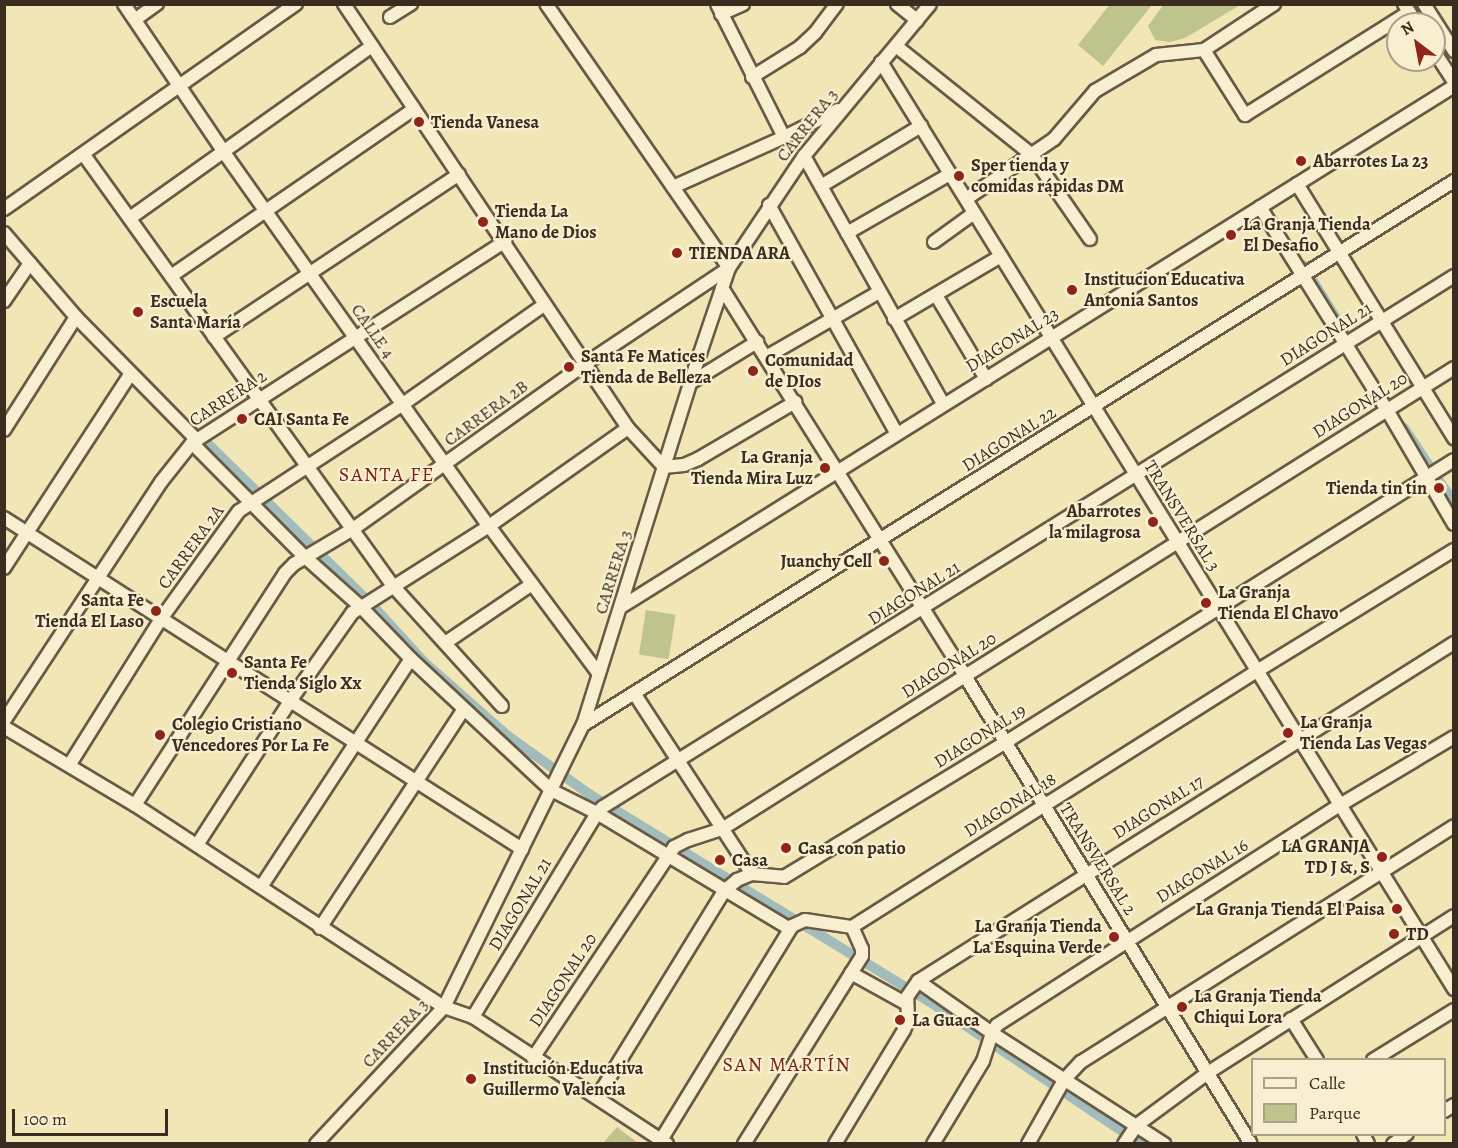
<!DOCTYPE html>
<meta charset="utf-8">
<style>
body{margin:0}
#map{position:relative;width:1458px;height:1148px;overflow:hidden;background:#f2e6b7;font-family:Alegreya,serif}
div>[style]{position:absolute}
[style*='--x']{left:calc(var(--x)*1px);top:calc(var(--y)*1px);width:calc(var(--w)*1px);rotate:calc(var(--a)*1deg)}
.green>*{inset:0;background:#bec48c;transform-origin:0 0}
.canal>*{height:10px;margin:-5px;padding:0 5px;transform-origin:5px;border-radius:5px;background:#a1bcba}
.roads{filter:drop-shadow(2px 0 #685a45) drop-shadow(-2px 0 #685a45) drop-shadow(0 2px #685a45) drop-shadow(0 -2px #685a45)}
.minor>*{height:12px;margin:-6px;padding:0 6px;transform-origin:6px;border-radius:6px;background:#f7efd0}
.dots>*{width:16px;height:16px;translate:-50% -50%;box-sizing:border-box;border:3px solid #f7efd0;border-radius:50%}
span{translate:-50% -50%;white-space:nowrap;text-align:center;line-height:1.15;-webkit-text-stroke:4.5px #f7efd0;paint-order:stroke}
.poi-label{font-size:18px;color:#3a2c1f;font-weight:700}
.left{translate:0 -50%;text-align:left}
.right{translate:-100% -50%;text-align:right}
.street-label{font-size:18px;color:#3a2c1f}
.neighbourhood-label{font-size:20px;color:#7a1f14;letter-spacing:1.5px}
.frame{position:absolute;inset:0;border:6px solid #3a2c1f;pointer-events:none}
.legend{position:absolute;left:1251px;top:1058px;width:195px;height:78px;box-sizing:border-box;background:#f7efd0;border:2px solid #aba189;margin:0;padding:8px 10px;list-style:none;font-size:18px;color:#3a2c1f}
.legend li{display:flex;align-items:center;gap:12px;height:30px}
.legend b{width:30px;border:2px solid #aba189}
.north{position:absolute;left:1386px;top:12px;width:60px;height:60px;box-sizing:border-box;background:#f7efd0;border:2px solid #aba189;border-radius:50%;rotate:328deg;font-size:16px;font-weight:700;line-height:24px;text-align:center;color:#3a2c1f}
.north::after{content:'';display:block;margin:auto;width:21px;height:27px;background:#8f2418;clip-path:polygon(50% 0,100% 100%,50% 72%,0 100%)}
.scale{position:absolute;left:12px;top:1109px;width:156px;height:27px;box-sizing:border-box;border:3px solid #3a2c1f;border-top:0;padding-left:8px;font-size:18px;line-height:21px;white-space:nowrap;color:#3a2c1f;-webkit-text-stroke:4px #f7efd0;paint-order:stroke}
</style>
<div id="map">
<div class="green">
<i style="clip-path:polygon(1110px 4px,1152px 5px,1103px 66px,1078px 45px)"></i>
<i style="clip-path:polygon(1164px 4px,1240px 4px,1240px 5px,1185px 38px,1170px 42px,1155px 40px,1148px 26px)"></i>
<i style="left:646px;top:610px;width:30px;height:45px;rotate:9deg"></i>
<i style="clip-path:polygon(617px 1127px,638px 1143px,603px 1143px)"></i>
</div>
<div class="canal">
<i style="--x:1303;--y:265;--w:78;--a:58.2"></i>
<i style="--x:1404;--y:428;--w:90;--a:56.3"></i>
<i style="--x:203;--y:439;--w:241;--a:44.5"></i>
<i style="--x:375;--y:608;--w:73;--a:47.8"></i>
<i style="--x:424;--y:662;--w:112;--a:41.4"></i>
<i style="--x:508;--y:736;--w:100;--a:35.6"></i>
<i style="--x:589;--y:794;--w:409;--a:31.4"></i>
<i style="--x:938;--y:1007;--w:245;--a:34"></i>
</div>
<div class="roads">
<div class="minor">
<i style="--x:124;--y:4;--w:177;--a:56"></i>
<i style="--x:223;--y:151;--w:460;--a:54.7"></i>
<i style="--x:489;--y:526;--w:184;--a:53.4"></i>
<i style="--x:344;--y:4;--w:510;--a:56.19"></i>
<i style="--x:628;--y:428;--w:53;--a:47.3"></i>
<i style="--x:664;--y:467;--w:20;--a:-6"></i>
<i style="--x:684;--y:465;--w:15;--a:-23"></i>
<i style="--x:698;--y:459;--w:113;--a:-30.4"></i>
<i style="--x:717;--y:4;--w:149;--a:63.3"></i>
<i style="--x:897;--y:4;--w:26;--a:39"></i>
<i style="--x:1404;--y:4;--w:24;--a:57"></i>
<i style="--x:1424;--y:4;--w:56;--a:57.4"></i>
<i style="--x:721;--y:14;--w:24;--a:-24"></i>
<i style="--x:390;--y:17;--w:25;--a:-32"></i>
<i style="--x:136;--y:19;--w:26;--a:-36"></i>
<i style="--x:896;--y:46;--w:174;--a:38.7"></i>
<i style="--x:1032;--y:155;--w:102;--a:55.4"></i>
<i style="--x:1204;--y:50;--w:77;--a:57.8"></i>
<i style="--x:1245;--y:115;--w:194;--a:-32.1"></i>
<i style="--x:1434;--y:51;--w:37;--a:57"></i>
<i style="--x:881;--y:62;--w:1090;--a:58.28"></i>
<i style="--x:752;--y:77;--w:57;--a:-32"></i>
<i style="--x:800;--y:47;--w:21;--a:-43"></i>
<i style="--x:815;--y:33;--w:36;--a:-53"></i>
<i style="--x:84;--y:155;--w:530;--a:54.36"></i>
<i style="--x:393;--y:586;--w:162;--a:47.8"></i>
<i style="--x:804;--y:156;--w:284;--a:60.7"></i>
<i style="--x:1297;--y:184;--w:299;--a:58.3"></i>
<i style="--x:821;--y:186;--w:117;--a:-31"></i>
<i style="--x:673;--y:187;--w:122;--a:-24.2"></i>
<i style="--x:784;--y:137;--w:60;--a:-26.6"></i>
<i style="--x:966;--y:199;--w:107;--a:-34.3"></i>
<i style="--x:1054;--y:139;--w:63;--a:-49.5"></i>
<i style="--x:1095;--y:91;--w:71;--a:-30.5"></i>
<i style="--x:1156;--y:55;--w:48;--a:-5.9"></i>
<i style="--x:1204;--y:50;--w:84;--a:-33.3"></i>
<i style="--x:769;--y:205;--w:262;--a:60.8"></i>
<i style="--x:1260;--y:207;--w:239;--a:58"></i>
<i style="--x:1387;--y:410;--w:132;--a:59.6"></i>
<i style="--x:4;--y:209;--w:357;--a:-35.1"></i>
<i style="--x:130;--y:218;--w:297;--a:-35.4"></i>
<i style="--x:4;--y:233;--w:111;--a:49.4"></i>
<i style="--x:76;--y:317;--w:173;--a:45.5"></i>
<i style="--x:847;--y:233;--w:119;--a:-29.8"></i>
<i style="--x:934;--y:242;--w:49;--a:-35.9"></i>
<i style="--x:171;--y:276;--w:295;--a:-34.5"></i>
<i style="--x:722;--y:288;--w:458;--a:57.9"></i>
<i style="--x:965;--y:676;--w:548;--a:58.57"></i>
<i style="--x:936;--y:295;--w:98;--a:59.2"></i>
<i style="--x:4;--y:301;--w:46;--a:-55.6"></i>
<i style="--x:894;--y:319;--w:124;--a:-30.5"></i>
<i style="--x:214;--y:337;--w:294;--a:-33.6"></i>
<i style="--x:766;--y:357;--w:130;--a:-29.9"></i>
<i style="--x:690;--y:383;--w:79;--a:-31.5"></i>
<i style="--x:4;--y:430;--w:134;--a:-57.5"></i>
<i style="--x:192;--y:443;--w:161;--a:45.3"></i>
<i style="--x:305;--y:557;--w:75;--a:41.8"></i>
<i style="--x:361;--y:607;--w:72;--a:46.1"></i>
<i style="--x:411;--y:659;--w:192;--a:43.1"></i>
<i style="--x:551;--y:790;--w:51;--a:26.6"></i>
<i style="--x:597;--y:813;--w:225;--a:31"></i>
<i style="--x:4;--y:518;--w:615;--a:32.58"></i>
<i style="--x:4;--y:568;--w:230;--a:-56.9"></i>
<i style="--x:621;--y:607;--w:983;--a:-32.02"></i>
<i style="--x:445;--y:643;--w:105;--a:-34.1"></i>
<i style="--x:634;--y:693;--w:216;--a:56.9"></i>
<i style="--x:4;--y:721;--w:286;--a:-56.7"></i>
<i style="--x:161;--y:482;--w:50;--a:-51.5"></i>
<i style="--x:192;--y:443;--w:373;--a:-32.8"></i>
<i style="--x:583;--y:725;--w:1027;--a:-31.99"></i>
<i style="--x:4;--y:727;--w:152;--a:30.8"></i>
<i style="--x:135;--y:805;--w:369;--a:33.2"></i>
<i style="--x:444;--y:1007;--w:31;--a:19"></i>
<i style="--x:473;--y:1017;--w:232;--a:33.2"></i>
<i style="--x:70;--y:764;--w:171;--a:-57.9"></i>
<i style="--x:161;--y:619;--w:133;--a:-54.2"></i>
<i style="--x:239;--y:511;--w:196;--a:-33.1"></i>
<i style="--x:403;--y:404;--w:172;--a:-35.1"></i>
<i style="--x:135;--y:805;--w:276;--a:-57.1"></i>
<i style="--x:285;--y:573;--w:13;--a:-45"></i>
<i style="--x:294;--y:564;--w:69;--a:-30.7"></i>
<i style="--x:353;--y:529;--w:285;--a:-35.4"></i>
<i style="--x:585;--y:364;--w:173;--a:-33.7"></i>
<i style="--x:729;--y:268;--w:321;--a:-124.7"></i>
<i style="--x:197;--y:845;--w:171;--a:-57.1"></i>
<i style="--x:290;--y:701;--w:108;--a:-54.8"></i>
<i style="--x:352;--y:613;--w:162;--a:-32.4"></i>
<i style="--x:489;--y:526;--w:170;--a:-35.2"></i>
<i style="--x:261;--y:887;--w:273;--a:-56.7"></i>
<i style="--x:320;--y:928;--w:262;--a:-56.7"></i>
<i style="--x:851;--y:973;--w:64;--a:29"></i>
<i style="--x:918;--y:981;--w:90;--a:35.1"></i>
<i style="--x:992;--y:1033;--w:205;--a:32.8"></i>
<i style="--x:473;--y:1017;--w:239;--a:-58.7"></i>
<i style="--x:597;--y:813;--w:8;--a:-45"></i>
<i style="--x:603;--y:807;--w:1003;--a:-31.96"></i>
<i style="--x:1291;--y:1019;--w:49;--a:57.6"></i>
<i style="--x:533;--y:1058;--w:254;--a:-56.2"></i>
<i style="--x:674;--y:847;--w:16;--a:-27"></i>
<i style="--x:688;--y:840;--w:36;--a:-18"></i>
<i style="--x:722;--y:829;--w:865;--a:-32.2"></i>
<i style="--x:1373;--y:1060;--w:95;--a:-31.7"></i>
<i style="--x:598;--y:1096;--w:241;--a:-58.4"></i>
<i style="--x:724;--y:891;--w:17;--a:-40"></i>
<i style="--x:737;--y:880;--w:16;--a:-22"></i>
<i style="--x:752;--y:874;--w:32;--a:5"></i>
<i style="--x:784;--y:877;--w:260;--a:-31.3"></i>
<i style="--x:1006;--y:742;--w:529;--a:-32.19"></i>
<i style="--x:1444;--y:1111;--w:12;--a:-31"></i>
<i style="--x:1363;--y:1134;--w:11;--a:63"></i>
<i style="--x:661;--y:1140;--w:251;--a:-58.5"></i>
<i style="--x:792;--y:926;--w:14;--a:-25"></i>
<i style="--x:805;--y:920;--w:48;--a:8.5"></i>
<i style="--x:852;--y:927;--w:479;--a:-32.3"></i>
<i style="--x:1257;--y:671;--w:231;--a:-31.6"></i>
<i style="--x:316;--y:1144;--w:187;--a:-46.9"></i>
<i style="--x:444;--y:1007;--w:314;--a:-63.8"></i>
<i style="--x:583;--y:725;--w:358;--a:-72.6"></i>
<i style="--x:690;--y:383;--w:121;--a:-71.3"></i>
<i style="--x:729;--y:268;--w:135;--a:-56.2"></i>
<i style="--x:804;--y:156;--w:197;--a:-50.3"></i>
<i style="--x:744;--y:1144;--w:222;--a:-57.9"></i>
<i style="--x:862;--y:956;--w:7;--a:-90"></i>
<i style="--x:862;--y:949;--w:24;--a:-114"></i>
<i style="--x:835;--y:1144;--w:133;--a:-58.8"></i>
<i style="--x:904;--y:1030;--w:11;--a:-68"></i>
<i style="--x:908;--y:1020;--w:23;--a:-92"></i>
<i style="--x:907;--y:997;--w:19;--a:-55"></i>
<i style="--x:918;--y:981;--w:634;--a:-32.24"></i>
<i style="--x:933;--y:1144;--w:97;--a:-58.9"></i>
<i style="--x:983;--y:1061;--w:29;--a:-72"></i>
<i style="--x:992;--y:1033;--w:9;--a:-58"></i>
<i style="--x:997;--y:1025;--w:407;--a:-32.7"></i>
<i style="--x:1340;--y:805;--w:133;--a:-30.8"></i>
<i style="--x:1028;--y:1144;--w:73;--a:-60.6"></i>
<i style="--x:1064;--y:1080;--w:25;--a:-47"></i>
<i style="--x:1081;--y:1062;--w:441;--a:-32.3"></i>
<i style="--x:1124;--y:1144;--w:23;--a:-56"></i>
<i style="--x:1137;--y:1125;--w:89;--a:-36.4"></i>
<i style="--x:1209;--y:1072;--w:290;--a:-32.5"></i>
<i style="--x:1393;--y:1144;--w:17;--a:-36"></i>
</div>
</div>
<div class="dots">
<i style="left:419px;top:122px;background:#8f2418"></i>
<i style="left:1301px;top:161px;background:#8f2418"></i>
<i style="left:959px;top:176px;background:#8f2418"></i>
<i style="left:483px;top:222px;background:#8f2418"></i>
<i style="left:1231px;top:235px;background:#8f2418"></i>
<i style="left:677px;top:253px;background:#8f2418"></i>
<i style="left:1072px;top:290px;background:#8f2418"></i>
<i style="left:138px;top:312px;background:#8f2418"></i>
<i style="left:569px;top:367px;background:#8f2418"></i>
<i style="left:753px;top:371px;background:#8f2418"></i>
<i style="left:242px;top:419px;background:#8f2418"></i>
<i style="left:825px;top:468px;background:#8f2418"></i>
<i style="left:1439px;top:488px;background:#8f2418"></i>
<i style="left:1153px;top:522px;background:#8f2418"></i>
<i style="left:884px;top:561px;background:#8f2418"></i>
<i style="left:1206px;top:603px;background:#8f2418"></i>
<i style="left:156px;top:611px;background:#8f2418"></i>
<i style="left:232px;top:673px;background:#8f2418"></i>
<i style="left:1288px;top:733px;background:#8f2418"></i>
<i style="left:160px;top:735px;background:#8f2418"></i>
<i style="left:786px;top:848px;background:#8f2418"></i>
<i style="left:1382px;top:857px;background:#8f2418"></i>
<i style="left:720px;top:860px;background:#8f2418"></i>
<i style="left:1397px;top:909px;background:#8f2418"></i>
<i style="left:1394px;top:934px;background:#8f2418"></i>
<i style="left:1114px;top:937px;background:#8f2418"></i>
<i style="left:1182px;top:1007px;background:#8f2418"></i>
<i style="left:900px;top:1020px;background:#8f2418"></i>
<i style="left:471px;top:1079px;background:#8f2418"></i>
</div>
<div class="poi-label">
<span class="left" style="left:431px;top:122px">Tienda Vanesa</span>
<span class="left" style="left:1313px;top:161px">Abarrotes La 23</span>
<span class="left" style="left:971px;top:176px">Sper tienda y<br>comidas rápidas DM</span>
<span class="left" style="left:495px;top:222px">Tienda La<br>Mano de Dios</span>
<span class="left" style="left:1243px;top:235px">La Granja Tienda<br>El Desafio</span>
<span class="left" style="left:689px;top:253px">TIENDA ARA</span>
<span class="left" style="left:1084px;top:290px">Institucion Educativa<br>Antonia Santos</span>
<span class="left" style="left:150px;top:312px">Escuela<br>Santa María</span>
<span class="left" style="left:581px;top:367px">Santa Fe Matices<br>Tienda de Belleza</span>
<span class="left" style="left:765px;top:371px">Comunidad<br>de DIos</span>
<span class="left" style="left:254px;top:419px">CAI Santa Fe</span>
<span class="right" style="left:813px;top:468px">La Granja<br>Tienda Mira Luz</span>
<span class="right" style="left:1427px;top:488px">Tienda tin tin</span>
<span class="right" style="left:1141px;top:522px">Abarrotes<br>la milagrosa</span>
<span class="right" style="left:872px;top:561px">Juanchy Cell</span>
<span class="left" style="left:1218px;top:603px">La Granja<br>Tienda El Chavo</span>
<span class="right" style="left:144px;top:611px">Santa Fe<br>Tienda El Laso</span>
<span class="left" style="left:244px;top:673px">Santa Fe<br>Tienda Siglo Xx</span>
<span class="left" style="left:1300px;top:733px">La Granja<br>Tienda Las Vegas</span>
<span class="left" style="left:172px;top:735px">Colegio Cristiano<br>Vencedores Por La Fe</span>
<span class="right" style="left:1370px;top:857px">LA GRANJA<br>TD J &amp;, S</span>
<span class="left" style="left:798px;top:848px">Casa con patio</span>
<span class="left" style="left:732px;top:860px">Casa</span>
<span class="right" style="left:1385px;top:909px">La Granja Tienda El Paisa</span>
<span class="right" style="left:1102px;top:937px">La Granja Tienda<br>La Esquina Verde</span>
<span class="left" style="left:1406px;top:934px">TD</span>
<span class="left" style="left:1194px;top:1007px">La Granja Tienda<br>Chiqui Lora</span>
<span class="left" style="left:912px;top:1020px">La Guaca</span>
<span class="left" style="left:483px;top:1079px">Institución Educativa<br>Guillermo Valencia</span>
</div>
<div class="street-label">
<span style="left:807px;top:125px;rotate:-52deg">CARRERA 3</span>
<span style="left:373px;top:331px;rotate:55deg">CALLE 4</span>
<span style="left:1326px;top:334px;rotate:-32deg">DIAGONAL 21</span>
<span style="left:1012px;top:340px;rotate:-32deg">DIAGONAL 23</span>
<span style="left:228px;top:398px;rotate:-33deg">CARRERA 2</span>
<span style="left:1360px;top:405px;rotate:-32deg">DIAGONAL 20</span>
<span style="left:486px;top:413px;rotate:-36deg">CARRERA 2B</span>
<span style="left:1009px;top:439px;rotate:-32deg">DIAGONAL 22</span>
<span style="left:1182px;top:516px;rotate:58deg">TRANSVERSAL 3</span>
<span style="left:191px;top:547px;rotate:-54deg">CARRERA 2A</span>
<span style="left:613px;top:572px;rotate:-73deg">CARRERA 3</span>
<span style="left:914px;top:593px;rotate:-32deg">DIAGONAL 21</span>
<span style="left:949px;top:665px;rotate:-32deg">DIAGONAL 20</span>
<span style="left:980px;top:736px;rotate:-32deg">DIAGONAL 19</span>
<span style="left:1010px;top:805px;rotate:-32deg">DIAGONAL 18</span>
<span style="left:1158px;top:807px;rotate:-32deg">DIAGONAL 17</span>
<span style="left:1098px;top:859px;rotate:58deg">TRANSVERSAL 2</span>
<span style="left:1202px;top:871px;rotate:-32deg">DIAGONAL 16</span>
<span style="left:520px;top:904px;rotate:-59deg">DIAGONAL 21</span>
<span style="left:563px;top:980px;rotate:-57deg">DIAGONAL 20</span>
<span style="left:395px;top:1033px;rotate:-47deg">CARRERA 3</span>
</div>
<div class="neighbourhood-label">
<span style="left:387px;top:474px">SANTA FE</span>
<span style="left:787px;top:1064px">SAN MARTÍN</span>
</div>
<div class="frame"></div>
<ul class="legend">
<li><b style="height:8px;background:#f7efd0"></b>Calle</li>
<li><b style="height:16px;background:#bec48c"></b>Parque</li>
</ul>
<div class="north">N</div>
<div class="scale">100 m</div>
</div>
